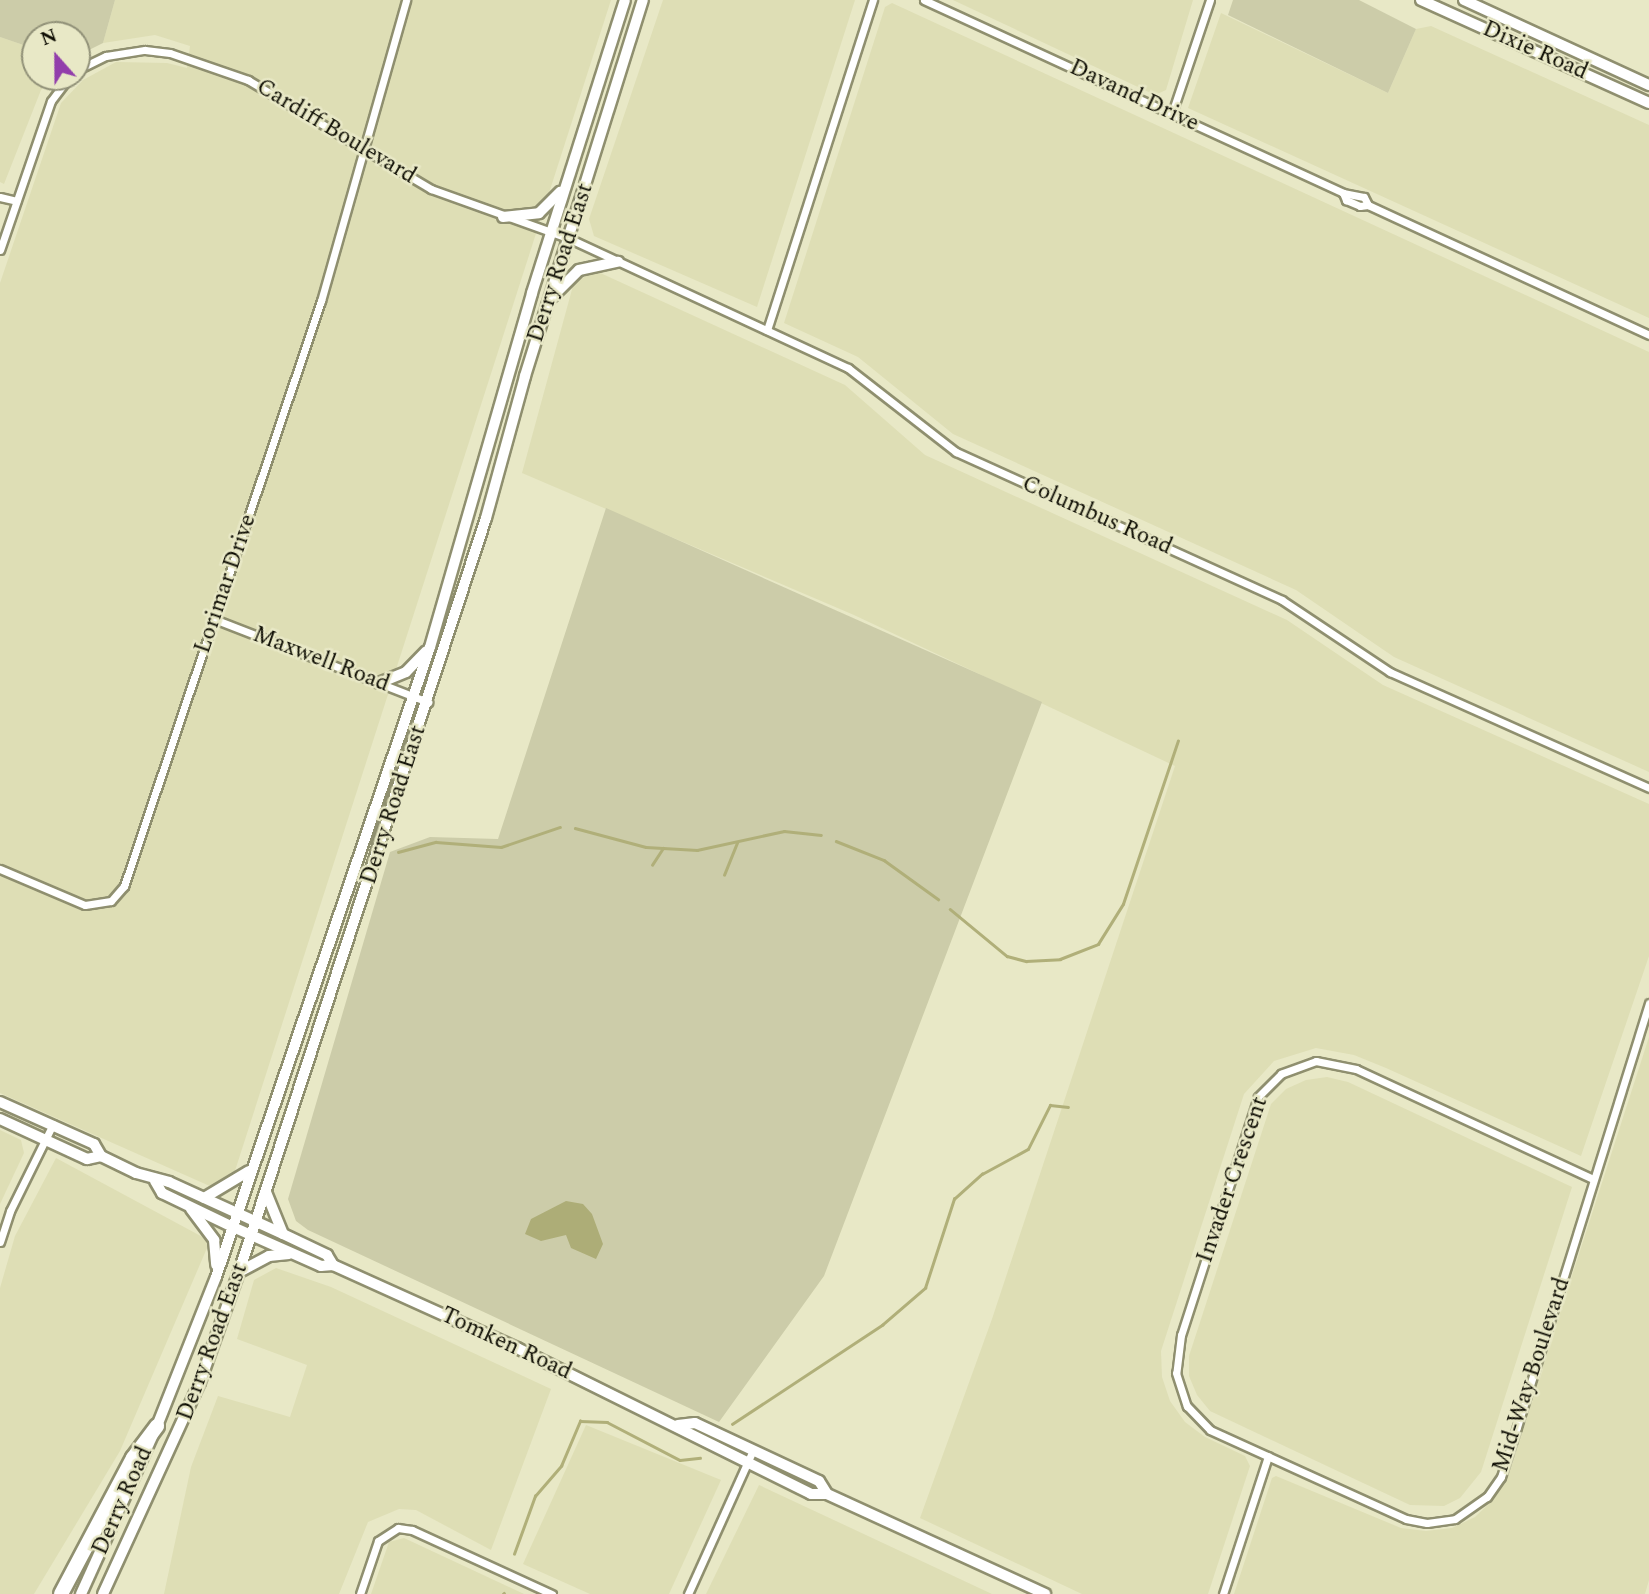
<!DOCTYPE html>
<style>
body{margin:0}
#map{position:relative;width:1649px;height:1594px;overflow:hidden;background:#e8e8c6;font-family:Spectral,serif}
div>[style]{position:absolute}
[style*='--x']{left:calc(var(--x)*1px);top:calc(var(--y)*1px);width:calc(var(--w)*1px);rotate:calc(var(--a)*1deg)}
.built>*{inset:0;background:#dedeb5}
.green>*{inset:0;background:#cccca9}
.forest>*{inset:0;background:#adad77}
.stream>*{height:2.5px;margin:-1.25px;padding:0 1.25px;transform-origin:1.25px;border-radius:1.25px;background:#b0af79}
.roads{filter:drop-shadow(2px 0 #8f8f6f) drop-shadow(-2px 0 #8f8f6f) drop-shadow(0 2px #8f8f6f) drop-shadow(0 -2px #8f8f6f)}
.minor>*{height:7px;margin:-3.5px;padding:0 3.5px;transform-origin:3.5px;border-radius:3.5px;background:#fff}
.secondary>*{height:10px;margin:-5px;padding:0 5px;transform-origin:5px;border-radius:5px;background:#fff}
.motorway>*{height:14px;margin:-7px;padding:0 7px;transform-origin:7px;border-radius:7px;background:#fff}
span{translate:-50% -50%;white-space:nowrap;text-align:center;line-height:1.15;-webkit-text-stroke:5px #e8e8c6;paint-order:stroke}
.street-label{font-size:23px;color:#0f0e04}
.north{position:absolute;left:21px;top:21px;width:70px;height:70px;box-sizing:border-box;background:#e8e8c6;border:2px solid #919178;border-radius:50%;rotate:339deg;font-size:19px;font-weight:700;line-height:28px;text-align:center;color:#0f0e04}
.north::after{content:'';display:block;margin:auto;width:24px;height:32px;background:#923eab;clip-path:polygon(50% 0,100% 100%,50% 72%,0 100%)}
</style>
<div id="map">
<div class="built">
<i style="clip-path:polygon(115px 0,611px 0,233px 1177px,212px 1187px,0 1093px,0 283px,61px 103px,83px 80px,116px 62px,167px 63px,187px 68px,190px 46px,155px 35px,103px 43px)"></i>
<i style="clip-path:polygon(663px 0,855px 0,757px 307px,594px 236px,589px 219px)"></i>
<i style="clip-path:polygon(953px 0,1193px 0,1166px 90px,1155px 95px)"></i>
<i style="clip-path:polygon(892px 3px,1649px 352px,1649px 772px,1394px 657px,1296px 590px,953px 434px,858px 357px,784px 323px,885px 7px)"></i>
<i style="clip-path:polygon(1221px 13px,1388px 93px,1416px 29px,1431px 26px,1649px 125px,1649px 318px,1188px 108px)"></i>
<i style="clip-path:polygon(0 37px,35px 49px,35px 77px,53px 77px,41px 90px,4px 184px,0 182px)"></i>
<i style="clip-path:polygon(596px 271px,845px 385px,925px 455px,1287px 620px,1383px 685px,1649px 804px,1649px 956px,1581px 1156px,1386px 1068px,1354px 1055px,1316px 1048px,1274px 1061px,1244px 1094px,1161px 1351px,1162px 1377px,1170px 1401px,1185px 1422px,1205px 1437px,1245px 1456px,1250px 1466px,1208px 1594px,1082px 1594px,920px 1518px,992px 1319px,1175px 766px,854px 615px,522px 473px,574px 282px)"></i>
<i style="clip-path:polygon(1649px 1037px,1649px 1580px,1645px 1594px,1234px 1594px,1272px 1478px,1276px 1476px,1401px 1528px,1426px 1531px,1452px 1528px,1475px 1517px,1494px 1499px,1507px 1477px)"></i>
<i style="clip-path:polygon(1327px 1077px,1348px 1082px,1572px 1187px,1481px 1472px,1460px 1498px,1444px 1506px,1410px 1505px,1210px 1411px,1197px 1395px,1189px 1376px,1189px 1356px,1271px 1104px,1286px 1089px,1306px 1080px)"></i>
<i style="clip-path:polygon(0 1130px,21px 1140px,24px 1153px,0 1204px)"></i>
<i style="clip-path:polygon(56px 1158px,210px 1241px,120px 1451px,34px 1594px,0 1594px,0 1288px,15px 1236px)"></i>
<i style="clip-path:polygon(276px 1268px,331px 1287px,551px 1389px,491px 1550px,416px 1510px,399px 1509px,368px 1522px,339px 1594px,164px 1594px,191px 1467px,218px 1396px,290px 1417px,307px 1365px,237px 1339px,254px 1280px)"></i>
<i style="clip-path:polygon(586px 1425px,721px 1480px,669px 1594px,590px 1594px,523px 1564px)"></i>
<i style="clip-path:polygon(759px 1485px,992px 1594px,706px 1594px)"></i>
<i style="clip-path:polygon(404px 1538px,524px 1594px,371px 1594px,389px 1542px)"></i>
</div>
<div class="green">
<i style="clip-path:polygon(0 0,115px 0,103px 43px,77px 56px,77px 35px,35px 35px,35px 49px,0 37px)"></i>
<i style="clip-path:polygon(1233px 0,1359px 0,1416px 29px,1388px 93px,1228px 15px)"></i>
<i style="clip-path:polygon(606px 508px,1042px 702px,824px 1276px,719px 1422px,308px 1230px,296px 1221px,288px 1199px,390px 852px,430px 837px,498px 839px)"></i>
</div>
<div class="forest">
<i style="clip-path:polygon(566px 1201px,583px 1204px,592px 1214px,603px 1244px,596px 1259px,571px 1248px,566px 1235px,541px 1241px,525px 1234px,531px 1219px)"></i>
</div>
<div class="stream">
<i style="--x:575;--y:828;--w:73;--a:15"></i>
<i style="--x:646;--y:847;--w:51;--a:3.4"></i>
<i style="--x:697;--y:850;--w:89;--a:-12.3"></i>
<i style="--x:784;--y:831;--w:37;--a:6"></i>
<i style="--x:836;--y:841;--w:52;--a:21.6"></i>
<i style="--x:884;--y:860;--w:67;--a:35.8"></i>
<i style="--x:398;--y:852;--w:39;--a:-15"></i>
<i style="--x:436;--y:842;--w:65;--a:4.4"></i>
<i style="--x:501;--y:847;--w:62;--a:-18.7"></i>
<i style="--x:652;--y:865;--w:20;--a:-57"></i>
<i style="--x:724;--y:875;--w:35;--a:-68"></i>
<i style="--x:950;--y:909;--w:74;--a:39.5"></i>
<i style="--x:1007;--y:956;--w:20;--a:15"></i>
<i style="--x:1026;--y:961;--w:34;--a:-3"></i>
<i style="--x:1060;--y:959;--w:41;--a:-21.5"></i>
<i style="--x:1098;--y:944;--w:47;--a:-58"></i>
<i style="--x:1123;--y:904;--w:172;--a:-71.4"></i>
<i style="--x:732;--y:1424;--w:180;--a:-33.4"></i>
<i style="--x:882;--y:1325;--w:57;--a:-40.7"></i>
<i style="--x:925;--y:1288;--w:94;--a:-72"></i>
<i style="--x:954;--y:1199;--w:38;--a:-42"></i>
<i style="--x:982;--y:1174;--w:52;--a:-28.5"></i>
<i style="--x:1028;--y:1149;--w:49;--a:-63.4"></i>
<i style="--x:1050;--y:1105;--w:18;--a:6"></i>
<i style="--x:514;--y:1554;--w:62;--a:-70.1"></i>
<i style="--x:535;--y:1496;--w:40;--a:-49"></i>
<i style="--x:561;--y:1466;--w:49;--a:-67.1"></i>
<i style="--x:580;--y:1421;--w:27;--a:2"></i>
<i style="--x:607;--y:1422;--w:82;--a:27.5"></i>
<i style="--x:680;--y:1460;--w:20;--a:-6"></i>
<i style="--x:503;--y:1594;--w:1;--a:-45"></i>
</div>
<div class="roads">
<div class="minor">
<i style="--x:924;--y:0;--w:461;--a:24.7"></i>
<i style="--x:1343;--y:193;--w:21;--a:11"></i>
<i style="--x:1364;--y:197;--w:9;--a:63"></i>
<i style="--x:1368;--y:205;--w:310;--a:24.8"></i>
<i style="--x:77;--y:70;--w:32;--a:-26"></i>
<i style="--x:106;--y:56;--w:39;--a:-9"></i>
<i style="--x:145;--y:50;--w:25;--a:7"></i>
<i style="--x:170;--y:53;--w:83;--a:19.1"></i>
<i style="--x:248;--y:80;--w:213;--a:30.8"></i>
<i style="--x:431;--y:189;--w:145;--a:19.7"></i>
<i style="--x:568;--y:238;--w:309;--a:24.9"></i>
<i style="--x:848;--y:368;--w:137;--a:37.9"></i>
<i style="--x:956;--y:452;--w:358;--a:24.4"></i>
<i style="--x:1282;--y:600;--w:130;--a:33.7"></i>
<i style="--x:1390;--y:672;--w:284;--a:24.1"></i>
<i style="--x:1172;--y:113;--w:119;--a:-71.4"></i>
<i style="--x:1343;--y:193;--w:8;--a:67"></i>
<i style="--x:1346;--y:200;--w:15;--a:23"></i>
<i style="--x:1360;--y:206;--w:8;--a:-7"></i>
<i style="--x:0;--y:197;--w:17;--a:13"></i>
<i style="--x:0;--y:250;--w:157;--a:-71.1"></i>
<i style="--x:51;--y:101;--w:30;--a:-53"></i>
<i style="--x:767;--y:330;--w:347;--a:-72.2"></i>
<i style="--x:214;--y:619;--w:230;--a:21.2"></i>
<i style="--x:0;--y:869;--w:92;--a:23"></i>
<i style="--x:85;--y:905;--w:26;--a:-9"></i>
<i style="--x:111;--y:901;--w:20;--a:-49"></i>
<i style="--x:124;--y:886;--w:617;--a:-71.39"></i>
<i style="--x:321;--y:301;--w:313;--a:-74.2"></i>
<i style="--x:1593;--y:1179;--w:261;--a:-155.1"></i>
<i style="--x:1356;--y:1069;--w:41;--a:-168.7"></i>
<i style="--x:1316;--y:1061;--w:37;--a:160"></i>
<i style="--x:1281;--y:1074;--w:33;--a:135"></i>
<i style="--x:1258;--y:1097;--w:250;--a:107.9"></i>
<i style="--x:1181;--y:1335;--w:38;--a:97"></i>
<i style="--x:1176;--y:1373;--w:35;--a:72"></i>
<i style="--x:1187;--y:1406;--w:33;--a:46"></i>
<i style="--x:1210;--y:1430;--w:215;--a:24.4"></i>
<i style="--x:1406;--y:1519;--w:21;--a:11"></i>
<i style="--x:1427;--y:1523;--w:28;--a:-8"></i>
<i style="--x:1455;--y:1519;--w:39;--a:-35"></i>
<i style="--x:1487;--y:1497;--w:24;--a:-55"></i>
<i style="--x:1501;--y:1477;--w:52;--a:-72.3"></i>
<i style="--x:1517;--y:1427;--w:444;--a:-72.7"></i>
<i style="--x:0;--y:1242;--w:33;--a:-72"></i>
<i style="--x:10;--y:1211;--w:97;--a:-63.7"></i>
<i style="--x:360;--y:1594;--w:56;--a:-71.2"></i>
<i style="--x:378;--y:1541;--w:24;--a:-33"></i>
<i style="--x:398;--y:1528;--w:14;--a:8"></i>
<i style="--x:412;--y:1530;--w:154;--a:24.6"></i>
<i style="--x:688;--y:1594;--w:158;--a:-65.7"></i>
<i style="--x:1223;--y:1594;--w:145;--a:-71.9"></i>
</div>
<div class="secondary">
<i style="--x:1421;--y:0;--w:250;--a:24.3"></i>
<i style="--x:1464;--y:0;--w:204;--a:24.7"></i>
<i style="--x:503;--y:217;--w:36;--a:-6"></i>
<i style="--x:539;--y:213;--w:30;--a:-45"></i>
<i style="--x:552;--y:297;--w:38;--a:-45"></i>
<i style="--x:579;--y:270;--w:40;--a:-12"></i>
<i style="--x:379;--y:683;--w:29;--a:-22"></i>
<i style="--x:406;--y:672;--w:29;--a:-46"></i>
<i style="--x:0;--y:1102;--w:103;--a:24.1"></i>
<i style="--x:94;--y:1144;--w:14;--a:60"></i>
<i style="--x:101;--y:1156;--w:39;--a:26"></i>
<i style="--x:136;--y:1173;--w:34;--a:15"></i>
<i style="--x:169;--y:1182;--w:125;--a:24.5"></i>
<i style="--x:283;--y:1234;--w:49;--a:25.5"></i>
<i style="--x:327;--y:1255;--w:12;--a:59"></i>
<i style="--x:0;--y:1119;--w:96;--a:24.7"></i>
<i style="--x:87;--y:1159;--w:14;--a:-12"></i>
<i style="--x:155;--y:1181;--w:14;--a:60"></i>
<i style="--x:162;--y:1193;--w:79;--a:25.6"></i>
<i style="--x:233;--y:1227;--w:96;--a:23.9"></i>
<i style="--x:321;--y:1266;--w:12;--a:-5"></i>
<i style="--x:333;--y:1265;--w:202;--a:24.3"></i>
<i style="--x:517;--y:1348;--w:328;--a:26.4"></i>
<i style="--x:811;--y:1494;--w:16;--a:0"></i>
<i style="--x:827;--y:1494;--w:240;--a:24.6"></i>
<i style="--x:266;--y:1192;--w:45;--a:68"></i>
<i style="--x:204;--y:1198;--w:52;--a:-31"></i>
<i style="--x:191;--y:1209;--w:39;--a:53"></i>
<i style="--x:214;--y:1240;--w:25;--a:85"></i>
<i style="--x:239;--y:1272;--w:34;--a:-28"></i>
<i style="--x:269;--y:1256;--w:20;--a:-6"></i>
<i style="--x:678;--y:1425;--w:17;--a:-7"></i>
<i style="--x:695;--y:1423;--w:137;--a:25.1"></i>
<i style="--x:819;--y:1481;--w:15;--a:58"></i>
<i style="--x:81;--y:1594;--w:184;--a:-65.7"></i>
<i style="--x:157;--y:1426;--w:160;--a:-68.4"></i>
<i style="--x:216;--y:1277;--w:665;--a:-71.24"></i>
<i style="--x:430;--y:647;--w:368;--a:-73.9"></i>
<i style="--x:532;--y:293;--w:307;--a:-72.4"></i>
<i style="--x:103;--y:1594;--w:233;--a:-65.4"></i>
<i style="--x:200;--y:1382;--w:117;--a:-70.5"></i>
<i style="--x:239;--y:1272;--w:793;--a:-71.86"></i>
<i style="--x:486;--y:518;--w:147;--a:-74.6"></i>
<i style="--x:525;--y:376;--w:394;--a:-72.6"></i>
</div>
<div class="motorway">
<i style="--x:61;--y:1594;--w:154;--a:-62.1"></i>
<i style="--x:133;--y:1458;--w:40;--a:-53"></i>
</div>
</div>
<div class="street-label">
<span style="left:1535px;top:51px;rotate:24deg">Dixie Road</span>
<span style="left:1134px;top:96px;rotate:25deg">Davand Drive</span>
<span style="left:336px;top:132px;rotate:31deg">Cardiff Boulevard</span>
<span style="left:561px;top:263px;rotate:-72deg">Derry Road East</span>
<span style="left:1097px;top:516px;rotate:24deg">Columbus Road</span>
<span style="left:226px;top:584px;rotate:-71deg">Lorimar Drive</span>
<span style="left:321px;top:660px;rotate:21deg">Maxwell Road</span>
<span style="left:394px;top:805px;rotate:-72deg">Derry Road East</span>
<span style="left:1233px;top:1180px;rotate:-71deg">Invader Crescent</span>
<span style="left:213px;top:1342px;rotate:-70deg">Derry Road East</span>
<span style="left:506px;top:1344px;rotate:25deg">Tomken Road</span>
<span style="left:1532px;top:1375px;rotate:-72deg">Mid-Way Boulevard</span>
<span style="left:123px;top:1501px;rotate:-66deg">Derry Road</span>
</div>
<div class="north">N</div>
</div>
